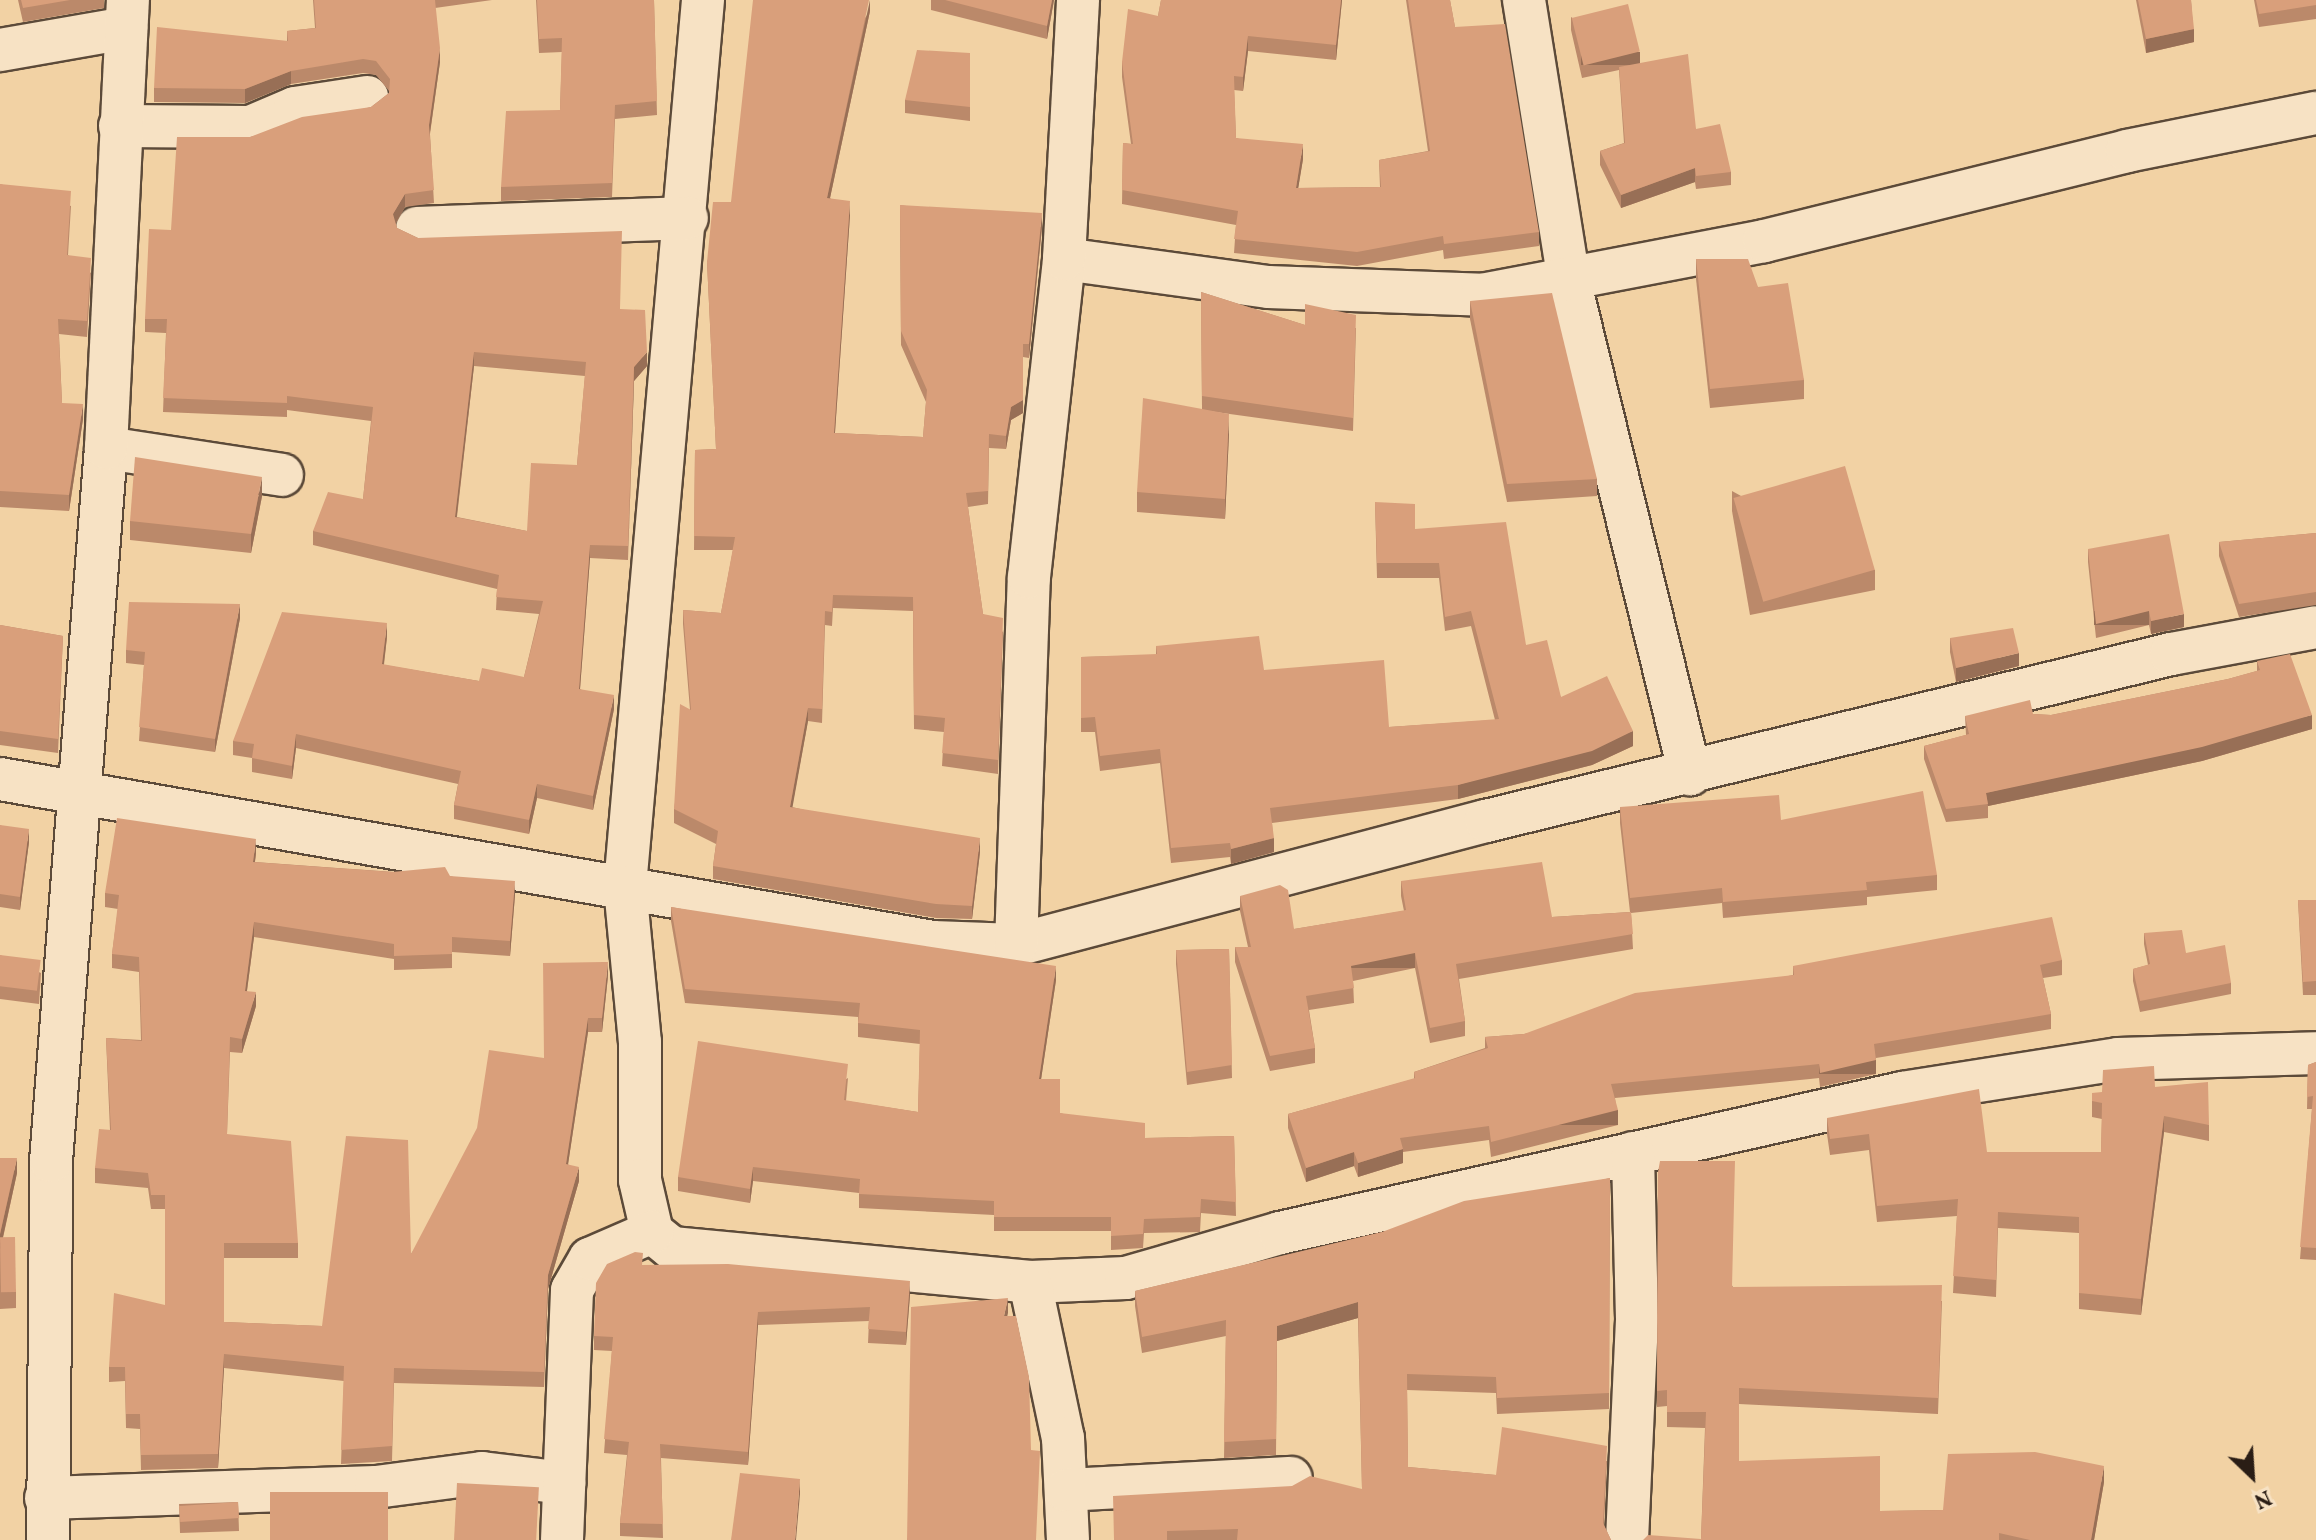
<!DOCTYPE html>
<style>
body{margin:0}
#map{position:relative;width:2316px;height:1540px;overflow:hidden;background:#f2d2a4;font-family:Vollkorn,serif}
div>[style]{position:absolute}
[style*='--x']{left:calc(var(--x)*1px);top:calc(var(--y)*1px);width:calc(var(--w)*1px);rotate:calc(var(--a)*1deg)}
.roads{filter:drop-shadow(2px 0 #5c4a39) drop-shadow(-2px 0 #5c4a39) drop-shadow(0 2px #5c4a39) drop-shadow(0 -2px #5c4a39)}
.street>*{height:42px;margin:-21px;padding:0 21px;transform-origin:21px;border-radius:21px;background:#f7e2c4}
.wall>*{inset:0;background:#bb896a;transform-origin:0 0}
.shaded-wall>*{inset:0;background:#986f56;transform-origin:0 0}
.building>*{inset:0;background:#d99f7b;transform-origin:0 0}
span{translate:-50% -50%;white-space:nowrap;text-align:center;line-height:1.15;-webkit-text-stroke:7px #f7e2c4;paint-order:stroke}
.north{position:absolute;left:2212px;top:1436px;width:80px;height:80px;-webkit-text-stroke:6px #f7e2c4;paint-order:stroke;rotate:155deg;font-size:22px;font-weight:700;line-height:32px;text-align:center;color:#2a1d15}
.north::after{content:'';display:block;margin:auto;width:28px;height:36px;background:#2a1d15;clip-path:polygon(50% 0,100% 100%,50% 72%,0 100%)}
</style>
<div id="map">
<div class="roads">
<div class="street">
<i style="--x:703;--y:0;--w:890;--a:95.03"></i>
<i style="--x:625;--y:887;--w:156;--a:84.5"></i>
<i style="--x:640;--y:1042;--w:138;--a:90"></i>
<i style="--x:640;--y:1180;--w:53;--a:77"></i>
<i style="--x:652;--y:1232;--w:26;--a:39"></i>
<i style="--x:672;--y:1248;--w:360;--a:5.4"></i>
<i style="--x:1030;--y:1282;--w:96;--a:-2.4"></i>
<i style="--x:1126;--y:1278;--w:160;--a:-16.3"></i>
<i style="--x:1280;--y:1233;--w:638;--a:-12.68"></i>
<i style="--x:1902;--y:1093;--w:219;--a:-8.9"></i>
<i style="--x:2118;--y:1059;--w:198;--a:-1.7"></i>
<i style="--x:1524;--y:0;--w:284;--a:80.9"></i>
<i style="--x:1569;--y:280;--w:509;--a:76.24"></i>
<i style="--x:0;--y:50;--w:128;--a:-9.9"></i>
<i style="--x:120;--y:126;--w:130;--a:0.4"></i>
<i style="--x:250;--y:127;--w:49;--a:-22.9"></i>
<i style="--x:295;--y:108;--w:73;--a:-8.7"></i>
<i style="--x:417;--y:228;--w:270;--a:-2.1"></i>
<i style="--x:1064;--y:259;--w:206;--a:7.8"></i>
<i style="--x:1268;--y:287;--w:214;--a:2.1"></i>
<i style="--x:1482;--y:295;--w:287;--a:-10.8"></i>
<i style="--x:1764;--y:241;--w:374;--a:-13.9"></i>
<i style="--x:2127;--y:151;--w:193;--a:-11.4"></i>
<i style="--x:106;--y:448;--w:178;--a:8.7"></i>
<i style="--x:0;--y:779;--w:947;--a:9.91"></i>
<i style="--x:933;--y:942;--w:83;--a:2.1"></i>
<i style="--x:1016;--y:945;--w:486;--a:-14.8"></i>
<i style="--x:1486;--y:821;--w:705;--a:-13.7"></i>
<i style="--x:2171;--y:654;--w:147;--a:-10.5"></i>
<i style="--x:1016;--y:945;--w:368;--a:-88"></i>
<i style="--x:1029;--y:577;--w:320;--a:-83.7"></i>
<i style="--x:1064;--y:259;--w:259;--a:-86.9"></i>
<i style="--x:1030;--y:1282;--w:159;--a:78.1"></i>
<i style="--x:1063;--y:1438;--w:102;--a:87.2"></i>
<i style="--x:1066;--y:1490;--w:225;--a:-3.1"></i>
<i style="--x:46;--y:1498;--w:330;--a:-1.9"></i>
<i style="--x:376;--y:1487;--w:107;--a:-7.5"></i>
<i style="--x:482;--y:1473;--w:83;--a:7"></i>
<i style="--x:48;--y:1540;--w:379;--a:-89.5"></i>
<i style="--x:51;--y:1161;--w:715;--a:-85.59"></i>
<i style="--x:106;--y:448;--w:449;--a:-87.2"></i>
<i style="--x:562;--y:1540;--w:250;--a:-87.7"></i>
<i style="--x:572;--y:1290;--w:36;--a:-60"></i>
<i style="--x:590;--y:1259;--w:68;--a:-23.5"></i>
<i style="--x:1627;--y:1540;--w:221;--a:-87.4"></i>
<i style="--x:1637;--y:1319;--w:166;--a:-91.4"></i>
</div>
</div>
<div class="wall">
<i style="clip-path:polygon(18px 0,104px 0,104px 8px,23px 22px)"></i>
<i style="clip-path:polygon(evenodd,313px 0,492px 0,435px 8px,440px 62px,430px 134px,434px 203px,405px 207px,396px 223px,397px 228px,418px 238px,620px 309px,647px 366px,634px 381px,628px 560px,590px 558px,580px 689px,614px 709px,593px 810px,537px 798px,529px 834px,454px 819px,454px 805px,458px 784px,296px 748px,292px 779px,252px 772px,252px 758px,233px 755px,233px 741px,387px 637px,384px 665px,479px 681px,524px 677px,539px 614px,496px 610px,497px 589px,313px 545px,313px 531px,363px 499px,371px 421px,287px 410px,287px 417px,163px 412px,166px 333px,145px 332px,145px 319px,171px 230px,250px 137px,371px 107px,389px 93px,389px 91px,376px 75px,363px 73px,291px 84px,245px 103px,154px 102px,154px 88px,287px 41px,287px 31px,315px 28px,313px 0,474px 366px,585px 376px,577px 465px,527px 531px,457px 517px,474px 366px)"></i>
<i style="clip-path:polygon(536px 0,654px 0,657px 115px,615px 119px,612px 197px,501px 201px,501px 187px,560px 110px,562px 52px,539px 53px)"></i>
<i style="clip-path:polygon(931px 0,1054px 0,1047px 39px,931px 10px)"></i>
<i style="clip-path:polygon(1161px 0,1342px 0,1336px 60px,1248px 51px,1243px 91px,1234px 90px,1236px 138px,1303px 159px,1298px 188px,1380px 187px,1379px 160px,1428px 151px,1406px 0,1450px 0,1455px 27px,1539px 232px,1539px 246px,1444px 259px,1443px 250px,1357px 266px,1234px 253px,1236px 225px,1122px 204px,1123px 143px,1131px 144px,1122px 77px,1122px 62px,1158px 16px)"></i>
<i style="clip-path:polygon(2136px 0,2191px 0,2194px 42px,2146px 53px)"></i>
<i style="clip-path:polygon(2254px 0,2316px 0,2316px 19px,2259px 27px)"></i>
<i style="clip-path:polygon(870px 11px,830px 198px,850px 215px,835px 433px,923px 437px,926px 402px,901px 345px,900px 205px,1042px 227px,1029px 358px,1023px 357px,1023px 413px,1011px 420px,1006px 449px,989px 448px,988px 504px,968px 507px,983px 614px,1003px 632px,998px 774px,942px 766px,944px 732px,914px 729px,913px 611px,833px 608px,832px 626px,825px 625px,822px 723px,808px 721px,792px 807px,980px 852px,972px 919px,936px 918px,713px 879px,713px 866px,716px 844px,674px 823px,674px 809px,690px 710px,683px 624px,683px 610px,721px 613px,733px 550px,694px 550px,695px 450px,716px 449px,707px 262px,731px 202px)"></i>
<i style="clip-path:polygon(1571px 17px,1640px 63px,1696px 129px,1731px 172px,1731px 185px,1696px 189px,1695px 182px,1621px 208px,1600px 165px,1600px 151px,1624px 143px,1619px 70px,1582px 78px,1571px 30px)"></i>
<i style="clip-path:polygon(970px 53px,970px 121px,905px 113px,905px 100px)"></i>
<i style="clip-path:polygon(0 184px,71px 206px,68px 255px,91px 273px,87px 337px,59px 334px,62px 403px,83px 419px,69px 511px,0 507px)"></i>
<i style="clip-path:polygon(1696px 259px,1758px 287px,1804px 380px,1804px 399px,1710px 408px,1696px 279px)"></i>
<i style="clip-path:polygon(1201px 292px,1305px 325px,1356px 328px,1353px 431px,1208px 411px,1229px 434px,1225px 519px,1137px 512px,1137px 492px,1202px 409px)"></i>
<i style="clip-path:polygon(1470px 301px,1597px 479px,1597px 496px,1507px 502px,1470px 319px)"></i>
<i style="clip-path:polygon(1732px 491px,1875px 570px,1875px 590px,1750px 615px,1732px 511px)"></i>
<i style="clip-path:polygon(262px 496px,251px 553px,130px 540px,130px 521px)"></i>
<i style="clip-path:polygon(1375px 502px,1415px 529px,1526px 645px,1561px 697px,1633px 746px,1592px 765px,1458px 799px,1272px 823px,1274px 852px,1231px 864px,1230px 857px,1171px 863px,1160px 763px,1100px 771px,1095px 732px,1081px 732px,1081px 657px,1156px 655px,1156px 646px,1264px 670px,1389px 727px,1495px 720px,1471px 626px,1445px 631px,1439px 578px,1377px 578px)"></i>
<i style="clip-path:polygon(2316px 533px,2316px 605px,2239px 617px,2219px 556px,2219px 542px)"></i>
<i style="clip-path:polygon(2088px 549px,2184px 627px,2151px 634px,2149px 625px,2096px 638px,2088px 562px)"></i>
<i style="clip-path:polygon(240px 618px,215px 752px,139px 741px,144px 665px,126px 663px,126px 650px)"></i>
<i style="clip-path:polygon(0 625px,63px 636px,58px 753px,0 745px)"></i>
<i style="clip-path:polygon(1950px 638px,2019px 666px,1956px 682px,1950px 652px)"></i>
<i style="clip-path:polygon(2257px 661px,2312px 729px,2202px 761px,1988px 806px,1988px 818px,1946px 822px,1924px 759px,1924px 746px,1966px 735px,1965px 716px,2033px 714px,2051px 715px,2228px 679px,2257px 671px)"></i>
<i style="clip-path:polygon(1620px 807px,1781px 820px,1937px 875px,1937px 890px,1867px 897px,1867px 905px,1723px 918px,1722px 903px,1631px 913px,1633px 949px,1459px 979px,1465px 1021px,1465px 1036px,1430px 1043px,1415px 968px,1353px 981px,1354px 1003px,1309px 1010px,1315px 1048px,1315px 1063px,1270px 1071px,1235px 962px,1235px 947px,1248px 947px,1240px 911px,1240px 896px,1294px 929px,1404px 911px,1401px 896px,1401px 881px,1552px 917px,1630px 912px,1620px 823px)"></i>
<i style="clip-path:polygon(0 825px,29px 842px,20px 910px,0 907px)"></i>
<i style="clip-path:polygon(256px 853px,255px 862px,450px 876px,515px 895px,510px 956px,452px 952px,452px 968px,394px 970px,394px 959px,254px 937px,247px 991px,256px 1006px,242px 1053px,230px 1052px,227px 1134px,298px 1243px,298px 1258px,224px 1258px,224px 1322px,322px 1326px,411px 1254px,544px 1058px,608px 976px,602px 1032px,588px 1032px,568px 1164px,579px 1181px,548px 1289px,544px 1387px,394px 1383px,392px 1461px,341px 1464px,344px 1381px,224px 1368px,218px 1468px,141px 1470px,140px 1429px,126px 1428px,125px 1381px,109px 1382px,109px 1367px,165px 1305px,165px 1209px,151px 1209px,148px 1188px,95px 1183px,95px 1168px,110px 1130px,106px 1038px,141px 1040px,139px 972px,112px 968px,112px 954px,118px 909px,105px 907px,105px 893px)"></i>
<i style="clip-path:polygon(2298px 900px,2316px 900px,2316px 995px,2303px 995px)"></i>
<i style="clip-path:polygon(671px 907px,1056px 980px,1041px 1079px,1060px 1113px,1145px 1138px,1234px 1136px,1236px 1216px,1201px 1213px,1200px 1232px,1144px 1233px,1143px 1248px,1111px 1250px,1111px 1231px,994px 1231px,994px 1215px,859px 1208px,859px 1193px,753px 1181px,750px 1203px,678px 1191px,678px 1177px,848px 1078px,846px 1101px,918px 1112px,920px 1044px,858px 1037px,858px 1017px,685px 1003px,671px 921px)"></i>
<i style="clip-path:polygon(2144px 933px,2186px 953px,2231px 983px,2231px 994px,2140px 1012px,2133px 981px,2133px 969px,2148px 965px,2144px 944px)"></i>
<i style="clip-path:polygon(1229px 949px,1232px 1078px,1187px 1085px,1176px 964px,1176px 950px)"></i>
<i style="clip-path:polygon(0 955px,41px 973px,39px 1004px,0 999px)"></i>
<i style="clip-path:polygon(2062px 960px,2062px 975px,2043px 978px,2051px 1014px,2051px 1029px,1876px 1058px,1876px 1074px,1820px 1087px,1819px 1078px,1810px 1079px,1615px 1098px,1618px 1125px,1491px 1157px,1489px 1140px,1403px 1152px,1403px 1163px,1358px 1177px,1354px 1166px,1306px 1182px,1288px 1128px,1288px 1114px,1414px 1079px,1414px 1072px,1485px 1048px,1485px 1037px,1524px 1034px,1793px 975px,1793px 966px)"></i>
<i style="clip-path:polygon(2316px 1062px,2316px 1260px,2300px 1259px,2312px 1109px,2307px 1109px,2308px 1065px)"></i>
<i style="clip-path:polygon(2155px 1087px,2209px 1125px,2209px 1141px,2164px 1132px,2141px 1315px,2079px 1309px,2079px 1233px,1998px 1228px,1996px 1297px,1953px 1293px,1957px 1216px,1877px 1222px,1869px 1150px,1830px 1155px,1827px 1134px,1827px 1118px,1987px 1152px,2101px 1152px,2102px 1119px,2092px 1117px,2092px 1101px)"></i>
<i style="clip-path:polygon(0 1158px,17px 1173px,3px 1238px,16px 1292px,16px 1308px,0 1309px)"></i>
<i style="clip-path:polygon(1658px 1172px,1733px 1287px,1942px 1301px,1938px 1414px,1739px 1404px,1739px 1461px,1880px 1511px,1943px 1510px,2104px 1482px,2094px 1540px,1643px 1540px,1701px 1539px,1705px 1428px,1667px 1427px,1667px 1406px,1657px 1407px)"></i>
<i style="clip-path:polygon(1610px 1178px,1609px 1409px,1497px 1414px,1496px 1393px,1407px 1390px,1408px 1467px,1496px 1475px,1607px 1461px,1604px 1525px,1611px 1540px,1114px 1540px,1362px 1489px,1358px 1318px,1277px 1341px,1276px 1455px,1224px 1458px,1226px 1336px,1142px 1353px,1135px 1306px,1135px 1291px)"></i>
<i style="clip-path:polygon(643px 1265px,910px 1295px,906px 1345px,868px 1343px,869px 1321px,758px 1325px,748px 1465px,661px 1458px,663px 1538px,620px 1536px,620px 1523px,627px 1455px,604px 1453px,612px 1351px,594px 1350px,594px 1336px)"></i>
<i style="left:238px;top:1502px;width:29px;height:59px;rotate:88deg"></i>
</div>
<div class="shaded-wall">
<i style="clip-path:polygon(870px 0,870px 11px,827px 212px,827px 198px)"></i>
<i style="clip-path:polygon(1052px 0,1054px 0,1047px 39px,1047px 26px)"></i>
<i style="clip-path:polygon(1341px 0,1342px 0,1336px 60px,1336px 45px)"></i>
<i style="clip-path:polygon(2194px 29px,2194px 42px,2146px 53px,2146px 39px)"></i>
<i style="clip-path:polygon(1248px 36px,1248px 51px,1243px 91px,1243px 77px)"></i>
<i style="clip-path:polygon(440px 48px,440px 62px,429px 139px,429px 125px)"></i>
<i style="left:1640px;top:52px;width:13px;height:59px;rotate:90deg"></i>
<i style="clip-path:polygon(291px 71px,291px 84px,245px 103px,245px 89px)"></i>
<i style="clip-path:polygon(1303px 144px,1303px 159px,1296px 202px,1296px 188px)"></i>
<i style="clip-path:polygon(1695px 168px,1695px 182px,1621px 208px,1621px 195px)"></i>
<i style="clip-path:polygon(405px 194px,405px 207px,393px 228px,393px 214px)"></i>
<i style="clip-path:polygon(850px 201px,850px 215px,834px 446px,834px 433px)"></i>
<i style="clip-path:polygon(1042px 213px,1042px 227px,1029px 358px,1029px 344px)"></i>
<i style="clip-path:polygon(474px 352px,474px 366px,455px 531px,455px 517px)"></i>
<i style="clip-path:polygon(647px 352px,647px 366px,634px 381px,628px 560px,634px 367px)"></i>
<i style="clip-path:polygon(1023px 400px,1023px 413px,1011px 420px,1006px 449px,1006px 436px,1011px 407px)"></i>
<i style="clip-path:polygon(83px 404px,83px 419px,69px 511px,69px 495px)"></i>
<i style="clip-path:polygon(1229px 414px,1229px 434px,1225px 519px,1225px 499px)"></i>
<i style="clip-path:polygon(262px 477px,262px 496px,251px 553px,251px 534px)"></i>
<i style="clip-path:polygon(590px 545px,590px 558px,579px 702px,579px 689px)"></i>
<i style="clip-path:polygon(240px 604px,240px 618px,215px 752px,215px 739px)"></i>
<i style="left:2149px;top:611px;width:14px;height:55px;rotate:90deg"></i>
<i style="clip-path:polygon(2184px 614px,2184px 627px,2151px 634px,2151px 621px)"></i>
<i style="clip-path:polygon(387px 623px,387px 637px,382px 678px,382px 664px)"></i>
<i style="clip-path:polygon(2019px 653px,2019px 666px,1956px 682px,1956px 668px)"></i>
<i style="clip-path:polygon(614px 695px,614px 709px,593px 810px,593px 796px)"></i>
<i style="clip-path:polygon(808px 708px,808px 721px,790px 821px,790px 807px)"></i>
<i style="clip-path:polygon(2312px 715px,2312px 729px,2202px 761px,1988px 806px,1986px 793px)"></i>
<i style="clip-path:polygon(1633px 731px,1633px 746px,1592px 765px,1458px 799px,1458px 785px)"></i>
<i style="clip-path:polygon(296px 734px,296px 748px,292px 779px,292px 766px)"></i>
<i style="clip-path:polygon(537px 784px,537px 798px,529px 834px,529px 820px)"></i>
<i style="clip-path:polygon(29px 829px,29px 842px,20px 910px,20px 897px)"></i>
<i style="clip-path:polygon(980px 838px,980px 852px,972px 919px,972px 906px)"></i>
<i style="clip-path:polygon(1274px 838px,1274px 852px,1231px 864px,1231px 849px)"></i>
<i style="clip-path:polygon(256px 839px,256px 853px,253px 876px,253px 862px)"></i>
<i style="clip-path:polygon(515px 881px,515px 895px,510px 956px,510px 941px)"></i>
<i style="clip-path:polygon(254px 922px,254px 937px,245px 1005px,245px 991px)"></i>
<i style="left:1415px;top:953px;width:15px;height:65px;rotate:90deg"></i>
<i style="clip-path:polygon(608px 962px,608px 976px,602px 1032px,602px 1018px)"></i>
<i style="clip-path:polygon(1056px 966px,1056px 980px,1039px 1093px,1039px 1079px)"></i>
<i style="clip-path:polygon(256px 992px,256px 1006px,242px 1053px,242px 1039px)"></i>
<i style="clip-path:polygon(588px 1018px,588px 1032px,566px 1178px,566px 1164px)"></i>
<i style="left:1876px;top:1060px;width:14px;height:57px;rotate:90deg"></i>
<i style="left:1618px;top:1110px;width:15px;height:131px;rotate:90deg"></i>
<i style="clip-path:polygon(2164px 1116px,2164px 1132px,2141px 1315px,2141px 1299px)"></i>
<i style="clip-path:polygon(1403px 1149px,1403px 1163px,1358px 1177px,1358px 1163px)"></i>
<i style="clip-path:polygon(1354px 1152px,1354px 1166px,1306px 1182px,1306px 1168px)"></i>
<i style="clip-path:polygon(17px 1158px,17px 1173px,0 1250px,0 1234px)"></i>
<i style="clip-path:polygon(579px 1167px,579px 1181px,548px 1289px,544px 1387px,548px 1275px)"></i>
<i style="clip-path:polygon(753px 1167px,753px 1181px,750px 1203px,750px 1189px)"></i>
<i style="clip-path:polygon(910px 1281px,910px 1295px,906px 1345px,906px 1332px)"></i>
<i style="clip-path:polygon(1008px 1298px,1008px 1313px,1004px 1331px,1004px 1316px)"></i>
<i style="clip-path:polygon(1358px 1302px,1358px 1318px,1277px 1341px,1276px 1455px,1277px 1326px)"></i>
<i style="clip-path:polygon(758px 1312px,758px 1325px,748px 1465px,748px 1452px)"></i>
<i style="clip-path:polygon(224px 1354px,224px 1368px,218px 1468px,218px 1454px)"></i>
<i style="clip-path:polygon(2104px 1466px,2104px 1482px,2094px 1540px,2091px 1540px)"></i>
<i style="clip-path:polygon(800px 1479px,800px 1494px,796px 1540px,795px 1540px)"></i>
</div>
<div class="building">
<i style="clip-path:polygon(21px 0,70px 0,23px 8px)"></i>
<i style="clip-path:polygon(evenodd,314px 0,435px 0,440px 48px,429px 125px,434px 190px,405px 194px,393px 214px,397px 228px,418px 238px,622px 231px,620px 309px,645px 310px,647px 352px,634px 367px,628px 546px,590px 545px,579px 689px,614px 695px,593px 796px,537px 784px,529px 820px,454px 805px,461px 771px,296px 734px,292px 766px,252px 758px,254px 744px,233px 741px,282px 612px,387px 623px,382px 664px,479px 681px,482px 668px,524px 677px,543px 601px,496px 597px,499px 575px,313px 531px,328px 492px,363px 499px,373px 407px,287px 396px,287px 403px,163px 398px,167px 319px,145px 319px,149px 229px,171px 230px,177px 137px,250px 137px,302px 117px,371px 107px,389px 93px,390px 79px,376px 61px,363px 59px,291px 71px,245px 89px,154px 88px,157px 27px,288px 41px,287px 31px,316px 28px,314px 0,474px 352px,586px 362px,577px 465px,531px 463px,527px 531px,455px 517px,474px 352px)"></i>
<i style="clip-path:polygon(537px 0,654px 0,657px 101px,615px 105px,612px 183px,501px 187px,506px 111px,560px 110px,562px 38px,539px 39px)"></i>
<i style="clip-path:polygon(753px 0,869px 0,827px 198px,850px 201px,834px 433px,923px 437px,927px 390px,901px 331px,900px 205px,1042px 213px,1029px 344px,1023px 344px,1023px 400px,1011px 407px,1006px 436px,989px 434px,988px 491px,966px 493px,983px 614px,1003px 618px,998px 760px,942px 753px,945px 718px,914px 715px,913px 597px,833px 595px,832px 612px,825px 611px,822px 709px,808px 708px,790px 807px,980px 838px,972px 906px,936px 904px,713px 866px,718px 831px,674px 809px,680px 704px,691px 710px,683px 610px,721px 613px,735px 537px,694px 536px,695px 450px,716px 449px,707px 262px,713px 202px,731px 202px)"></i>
<i style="clip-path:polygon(945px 0,1052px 0,1047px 26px)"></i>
<i style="clip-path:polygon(1161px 0,1341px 0,1336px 45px,1248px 36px,1243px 77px,1234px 76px,1236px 138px,1303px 144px,1296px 188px,1381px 187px,1379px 160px,1430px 151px,1408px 0,1450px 0,1455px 27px,1505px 24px,1539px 232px,1444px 244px,1443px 236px,1357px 252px,1234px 239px,1238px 211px,1122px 190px,1123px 143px,1133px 144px,1122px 62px,1128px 9px,1158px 16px)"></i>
<i style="clip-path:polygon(2138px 0,2191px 0,2194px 29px,2146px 39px)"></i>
<i style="clip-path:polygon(2256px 0,2316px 0,2316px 5px,2259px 14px)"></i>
<i style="left:1628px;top:4px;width:49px;height:58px;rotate:76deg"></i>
<i style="clip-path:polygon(917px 50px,970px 53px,970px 107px,905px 100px)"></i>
<i style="clip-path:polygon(1688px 54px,1696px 129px,1720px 124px,1731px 172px,1696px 176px,1695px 168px,1621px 195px,1600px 151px,1625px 143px,1619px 67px)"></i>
<i style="clip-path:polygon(0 184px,71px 191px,67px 255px,91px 258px,87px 321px,58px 319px,62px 403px,83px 404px,69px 495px,0 491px)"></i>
<i style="clip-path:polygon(1696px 259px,1748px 259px,1758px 287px,1788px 283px,1804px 380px,1710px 389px)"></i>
<i style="clip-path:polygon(1201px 292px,1305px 325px,1305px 304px,1356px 315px,1353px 418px,1202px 396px)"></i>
<i style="clip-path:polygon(1552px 293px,1597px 479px,1507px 484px,1470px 301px)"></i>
<i style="clip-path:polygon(1143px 398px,1229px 414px,1225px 499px,1137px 492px)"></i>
<i style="clip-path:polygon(135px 457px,262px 477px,251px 534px,130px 521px)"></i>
<i style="left:1845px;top:466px;width:108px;height:116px;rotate:74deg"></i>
<i style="clip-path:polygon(1375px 502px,1415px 504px,1415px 529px,1506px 522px,1526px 645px,1547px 640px,1561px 697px,1607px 676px,1633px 731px,1592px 751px,1458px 785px,1270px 808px,1274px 838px,1231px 849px,1230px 843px,1171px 848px,1160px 749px,1100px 756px,1095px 717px,1081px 718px,1081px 657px,1157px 654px,1156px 646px,1259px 636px,1264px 670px,1384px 660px,1389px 727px,1499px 719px,1471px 611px,1445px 617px,1439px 563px,1377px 563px)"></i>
<i style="clip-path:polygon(2316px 533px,2316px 592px,2239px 604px,2219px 542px)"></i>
<i style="clip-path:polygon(2169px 534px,2184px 614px,2151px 621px,2149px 611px,2096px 624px,2088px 549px)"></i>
<i style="clip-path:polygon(129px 602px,240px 604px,215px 739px,139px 727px,145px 652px,126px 650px)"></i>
<i style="clip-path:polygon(0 625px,63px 636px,58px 739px,0 731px)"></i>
<i style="clip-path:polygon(2013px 628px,2019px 653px,1956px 668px,1950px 638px)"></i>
<i style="clip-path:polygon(2290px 654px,2312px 715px,2202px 747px,1986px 793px,1988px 804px,1946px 809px,1924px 746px,1969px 734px,1965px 716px,2030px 700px,2033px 714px,2051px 715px,2228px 679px,2260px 670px,2257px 661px)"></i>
<i style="clip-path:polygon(1923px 791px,1937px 875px,1866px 882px,1867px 890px,1723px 902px,1722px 888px,1630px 898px,1620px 807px,1779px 795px,1781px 820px)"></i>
<i style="clip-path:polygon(117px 818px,256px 839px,253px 862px,392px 872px,445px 867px,450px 876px,515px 881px,510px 941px,452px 937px,452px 954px,394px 956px,394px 944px,254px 922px,245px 991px,256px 992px,242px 1039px,230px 1037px,227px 1134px,291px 1141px,298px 1243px,224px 1243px,224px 1322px,322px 1326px,346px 1136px,408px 1140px,411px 1254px,477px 1128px,489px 1050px,544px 1058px,543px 963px,608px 962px,602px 1018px,588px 1018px,566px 1164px,579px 1167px,548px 1275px,544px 1372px,394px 1368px,392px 1446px,341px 1450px,344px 1366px,224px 1354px,218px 1454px,141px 1455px,140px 1414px,126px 1414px,125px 1367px,109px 1367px,114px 1293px,165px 1305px,165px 1195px,151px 1195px,148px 1173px,95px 1168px,99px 1129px,111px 1130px,106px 1038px,142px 1041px,139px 957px,112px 954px,119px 895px,105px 893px)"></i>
<i style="clip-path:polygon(0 825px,29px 829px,20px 897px,0 894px)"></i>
<i style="clip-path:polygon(1542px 862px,1552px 917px,1631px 912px,1633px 934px,1456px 964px,1465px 1021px,1430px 1028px,1415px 953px,1351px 966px,1354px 988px,1306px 996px,1315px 1048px,1270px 1056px,1235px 947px,1251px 947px,1240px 896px,1280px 885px,1288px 890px,1294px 929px,1406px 910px,1401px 881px)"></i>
<i style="clip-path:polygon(2298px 900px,2316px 900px,2316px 981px,2303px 982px)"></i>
<i style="clip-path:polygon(671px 907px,1056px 966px,1039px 1079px,1060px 1079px,1060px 1113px,1145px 1123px,1145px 1138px,1234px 1136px,1236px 1202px,1201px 1199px,1200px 1217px,1144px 1219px,1143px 1234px,1111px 1236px,1111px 1217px,994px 1217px,994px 1201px,859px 1194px,860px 1179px,753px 1167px,750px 1189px,678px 1177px,698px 1041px,848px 1064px,844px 1100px,918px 1112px,920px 1030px,858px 1023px,860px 1003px,685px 989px)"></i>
<i style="clip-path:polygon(2052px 917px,2062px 960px,2040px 965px,2051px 1014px,1874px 1044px,1876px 1060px,1820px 1073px,1819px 1064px,1810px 1065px,1611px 1084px,1618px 1110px,1491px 1142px,1489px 1126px,1400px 1138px,1403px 1149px,1358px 1163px,1354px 1152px,1306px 1168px,1288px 1114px,1415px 1078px,1414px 1072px,1488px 1048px,1485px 1037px,1524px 1034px,1635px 993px,1794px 975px,1793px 966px)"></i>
<i style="clip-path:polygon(2182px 930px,2186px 953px,2225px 945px,2231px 983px,2140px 1001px,2133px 969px,2150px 964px,2144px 933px)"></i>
<i style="clip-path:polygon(1229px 949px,1232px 1065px,1187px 1072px,1176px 950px)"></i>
<i style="left:0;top:955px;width:41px;height:31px;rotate:7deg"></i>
<i style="clip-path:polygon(2316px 1062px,2316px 1248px,2300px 1247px,2313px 1096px,2307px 1097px,2308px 1065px)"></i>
<i style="clip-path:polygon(2154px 1066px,2155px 1087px,2208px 1082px,2209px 1125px,2164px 1116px,2141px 1299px,2079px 1293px,2079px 1217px,1998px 1212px,1996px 1280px,1953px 1276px,1958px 1199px,1877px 1206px,1869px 1134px,1830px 1139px,1827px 1118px,1979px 1089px,1987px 1152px,2101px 1152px,2102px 1103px,2092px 1101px,2092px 1093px,2102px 1092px,2103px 1070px)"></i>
<i style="clip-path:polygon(0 1158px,17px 1158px,0 1234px)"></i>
<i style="clip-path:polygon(1660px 1161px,1735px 1161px,1732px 1287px,1942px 1285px,1938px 1398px,1739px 1388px,1739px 1461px,1880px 1456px,1880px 1511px,1943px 1510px,1948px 1454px,2035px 1452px,2104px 1466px,2091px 1540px,2030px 1540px,1999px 1533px,1999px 1540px,1643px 1540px,1648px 1535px,1701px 1539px,1706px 1412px,1667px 1412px,1667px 1390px,1657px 1391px,1658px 1172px)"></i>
<i style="clip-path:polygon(1610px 1178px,1609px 1393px,1497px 1398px,1496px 1377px,1407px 1374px,1408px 1467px,1496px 1475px,1502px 1427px,1607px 1446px,1603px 1523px,1611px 1540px,1237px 1540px,1238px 1529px,1167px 1531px,1167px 1540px,1114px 1540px,1113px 1496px,1292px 1486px,1310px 1476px,1362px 1489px,1358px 1302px,1277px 1326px,1276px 1439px,1224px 1442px,1226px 1320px,1142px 1337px,1135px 1291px,1382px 1232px,1464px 1201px)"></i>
<i style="left:15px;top:1237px;width:55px;height:15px;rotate:89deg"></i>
<i style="clip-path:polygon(635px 1252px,643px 1253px,642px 1265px,728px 1264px,910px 1281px,906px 1332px,868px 1329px,870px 1307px,758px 1312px,748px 1452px,660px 1444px,663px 1524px,620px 1523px,629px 1442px,604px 1439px,613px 1337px,594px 1336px,596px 1283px,607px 1264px)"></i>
<i style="clip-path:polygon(1008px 1298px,1004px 1316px,1016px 1316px,1029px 1377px,1031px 1450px,1040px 1451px,1036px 1540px,907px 1540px,911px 1307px)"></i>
<i style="clip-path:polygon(740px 1473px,800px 1479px,795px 1540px,731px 1540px)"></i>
<i style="left:457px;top:1483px;width:82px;height:57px;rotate:3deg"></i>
<i style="left:388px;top:1492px;width:48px;height:118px;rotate:90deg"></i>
<i style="left:238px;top:1502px;width:16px;height:59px;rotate:86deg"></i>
</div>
<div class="north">N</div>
</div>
